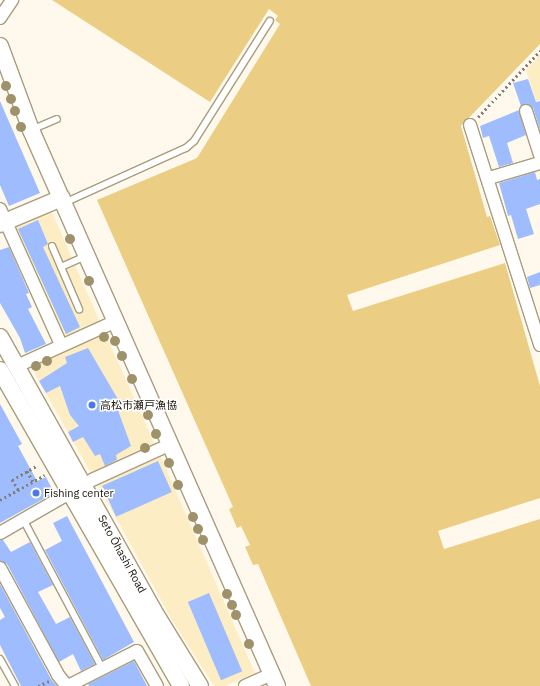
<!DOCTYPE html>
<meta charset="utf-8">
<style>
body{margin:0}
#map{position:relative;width:540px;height:686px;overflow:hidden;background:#fef9ec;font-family:"IBM Plex Sans","Noto Sans JP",sans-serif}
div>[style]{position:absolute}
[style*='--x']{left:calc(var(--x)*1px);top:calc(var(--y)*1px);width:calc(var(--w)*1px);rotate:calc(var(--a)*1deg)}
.built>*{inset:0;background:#fdedc4}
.water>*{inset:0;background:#ebce83}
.building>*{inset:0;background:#9fbdfe;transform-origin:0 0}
.path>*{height:2.5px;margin-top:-1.25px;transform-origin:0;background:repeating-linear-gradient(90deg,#837e72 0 2px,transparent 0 5px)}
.roads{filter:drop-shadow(1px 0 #a99d7e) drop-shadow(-1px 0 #a99d7e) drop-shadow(0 1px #a99d7e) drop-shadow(0 -1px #a99d7e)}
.lane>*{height:6px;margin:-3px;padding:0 3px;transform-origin:3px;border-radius:3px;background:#fff}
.street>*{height:12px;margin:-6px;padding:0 6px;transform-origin:6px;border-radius:6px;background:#fff}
.secondary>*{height:16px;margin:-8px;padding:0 8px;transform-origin:8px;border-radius:8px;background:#fff}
.trees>*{width:10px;height:10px;margin:-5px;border-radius:50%;background:#9f926a}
.dots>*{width:11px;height:11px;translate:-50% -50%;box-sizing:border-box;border:2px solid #fff;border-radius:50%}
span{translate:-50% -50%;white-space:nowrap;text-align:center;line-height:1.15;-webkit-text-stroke:3px #fff;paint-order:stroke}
.poi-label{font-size:11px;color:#171207}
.left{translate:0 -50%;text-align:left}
.street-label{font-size:11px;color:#171207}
</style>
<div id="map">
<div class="built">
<i style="clip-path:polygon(540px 55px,540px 100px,536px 101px,526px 70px)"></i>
<i style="clip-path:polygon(51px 210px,100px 322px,68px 336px,62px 334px,16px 231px,18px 223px)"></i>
<i style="clip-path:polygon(105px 333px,155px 445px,91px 473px,30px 365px)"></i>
<i style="clip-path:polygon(161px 457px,255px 673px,225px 686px,214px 686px,172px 620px,98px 485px)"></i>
</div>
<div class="water">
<i style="clip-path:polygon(52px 0,540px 0,540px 44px,461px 126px,487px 217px,490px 216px,500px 245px,347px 295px,353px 311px,505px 263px,540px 386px,540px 498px,438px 531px,444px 549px,540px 519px,540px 686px,311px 686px,258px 564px,253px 565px,245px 547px,250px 545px,241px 526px,237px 528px,229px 509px,233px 507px,97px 200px,197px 158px,280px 24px,275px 20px,278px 16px,269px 9px,210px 102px)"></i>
</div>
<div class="building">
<i style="clip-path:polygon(528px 79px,536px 102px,540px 101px,540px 130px,533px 108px,527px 104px,521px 106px,513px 83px)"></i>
<i style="clip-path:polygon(0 101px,40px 193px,9px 206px,0 185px)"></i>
<i style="clip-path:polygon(519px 110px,526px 135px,507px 143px,513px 163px,499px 167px,489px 136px,483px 138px,480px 126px)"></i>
<i style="clip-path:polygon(535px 172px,537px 180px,540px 179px,540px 204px,526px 209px,534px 234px,518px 239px,511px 215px,508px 216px,499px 183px)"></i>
<i style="clip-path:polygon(38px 220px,48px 244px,43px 247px,80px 327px,66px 334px,18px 229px)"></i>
<i style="clip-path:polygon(9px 247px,29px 293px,26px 294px,32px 307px,28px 309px,46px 344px,25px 353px,20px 338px,0 303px,0 250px)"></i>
<i style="clip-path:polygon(540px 272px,540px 285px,530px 288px,527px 277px)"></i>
<i style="clip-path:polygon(88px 348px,119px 401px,115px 402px,131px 446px,116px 455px,117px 460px,105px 466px,100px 454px,95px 456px,83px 437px,73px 442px,68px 432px,79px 426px,70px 415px,60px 386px,46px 393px,39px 381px,67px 363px,65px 357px)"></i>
<i style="clip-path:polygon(0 404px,22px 444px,18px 446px,37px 481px,46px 477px,54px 493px,0 523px)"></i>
<i style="left:158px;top:461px;width:34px;height:61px;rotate:66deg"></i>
<i style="clip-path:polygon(67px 516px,134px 642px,103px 660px,45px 550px,62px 541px,53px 523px)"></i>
<i style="clip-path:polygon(0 540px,3px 540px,11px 552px,30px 542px,53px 585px,38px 592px,56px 624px,70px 617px,95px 664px,81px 671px,73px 654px,59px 662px,7px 564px,0 561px)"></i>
<i style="clip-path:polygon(0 584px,51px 679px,57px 686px,21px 686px,0 645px,0 620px,5px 617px,0 608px)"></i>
<i style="left:209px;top:593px;width:85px;height:23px;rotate:67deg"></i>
<i style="clip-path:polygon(134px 661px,147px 686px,89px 686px,88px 684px)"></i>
</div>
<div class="path">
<i style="--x:478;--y:117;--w:91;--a:-46.8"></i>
<i style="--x:27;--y:471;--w:12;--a:59"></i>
<i style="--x:18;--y:490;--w:12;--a:-121"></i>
<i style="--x:12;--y:480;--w:30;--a:-30"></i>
<i style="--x:0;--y:500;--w:51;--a:-29.1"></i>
<i style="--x:38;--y:686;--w:12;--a:-24"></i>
</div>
<div class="roads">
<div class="lane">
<i style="--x:31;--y:130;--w:28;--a:-23"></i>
<i style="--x:64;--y:203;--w:134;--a:-24.3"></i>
<i style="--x:186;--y:148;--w:11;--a:-41"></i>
<i style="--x:194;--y:141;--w:142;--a:-57.7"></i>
<i style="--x:52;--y:246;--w:69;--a:66.8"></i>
<i style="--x:61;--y:267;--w:27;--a:-24"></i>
<i style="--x:24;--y:521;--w:166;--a:62"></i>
<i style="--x:0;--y:659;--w:31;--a:61"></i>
</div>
<div class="street">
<i style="--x:0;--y:18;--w:22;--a:-56"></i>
<i style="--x:526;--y:111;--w:46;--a:72.3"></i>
<i style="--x:470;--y:125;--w:231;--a:72.3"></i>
<i style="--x:489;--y:178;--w:53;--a:-16.4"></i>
<i style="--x:0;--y:209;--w:149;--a:65.8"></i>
<i style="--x:17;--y:366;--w:109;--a:-24.4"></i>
<i style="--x:0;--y:533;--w:108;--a:-29.9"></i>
<i style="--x:94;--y:479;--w:85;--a:-24.4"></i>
<i style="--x:0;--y:568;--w:122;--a:61.5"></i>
<i style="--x:58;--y:675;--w:14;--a:51"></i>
<i style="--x:68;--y:686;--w:77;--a:-26.9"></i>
<i style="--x:137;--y:651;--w:40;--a:60.3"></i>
<i style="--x:245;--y:686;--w:30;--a:-24"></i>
</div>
<div class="secondary">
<i style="--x:0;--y:46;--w:90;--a:69.7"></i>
<i style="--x:31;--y:130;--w:608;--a:66.13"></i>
<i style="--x:0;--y:224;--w:67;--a:-22.8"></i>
<i style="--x:0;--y:337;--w:313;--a:60.7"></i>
<i style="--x:153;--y:610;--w:89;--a:58.3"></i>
<i style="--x:0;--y:370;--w:364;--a:60.2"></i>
</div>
</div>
<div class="trees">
<i style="left:6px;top:86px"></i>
<i style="left:11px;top:99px"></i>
<i style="left:15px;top:111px"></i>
<i style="left:21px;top:127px"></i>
<i style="left:70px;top:239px"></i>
<i style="left:89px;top:281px"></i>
<i style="left:104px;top:337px"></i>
<i style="left:115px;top:341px"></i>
<i style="left:122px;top:356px"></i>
<i style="left:47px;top:361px"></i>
<i style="left:36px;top:366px"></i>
<i style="left:132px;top:379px"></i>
<i style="left:148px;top:415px"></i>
<i style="left:156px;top:434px"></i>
<i style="left:145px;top:448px"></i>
<i style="left:169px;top:463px"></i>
<i style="left:178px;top:485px"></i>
<i style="left:193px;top:517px"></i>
<i style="left:198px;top:529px"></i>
<i style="left:203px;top:540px"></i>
<i style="left:227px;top:594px"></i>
<i style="left:232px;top:605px"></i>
<i style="left:236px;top:615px"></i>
<i style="left:249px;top:644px"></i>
</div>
<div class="dots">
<i style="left:92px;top:405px;background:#4b78ea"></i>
<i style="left:36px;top:493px;background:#4b78ea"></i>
</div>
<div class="poi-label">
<span class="left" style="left:100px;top:405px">高松市瀬戸漁協</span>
<span class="left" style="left:44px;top:493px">Fishing center</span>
</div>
<div class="street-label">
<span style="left:122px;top:554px;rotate:61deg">Seto Ōhashi Road</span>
</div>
</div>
